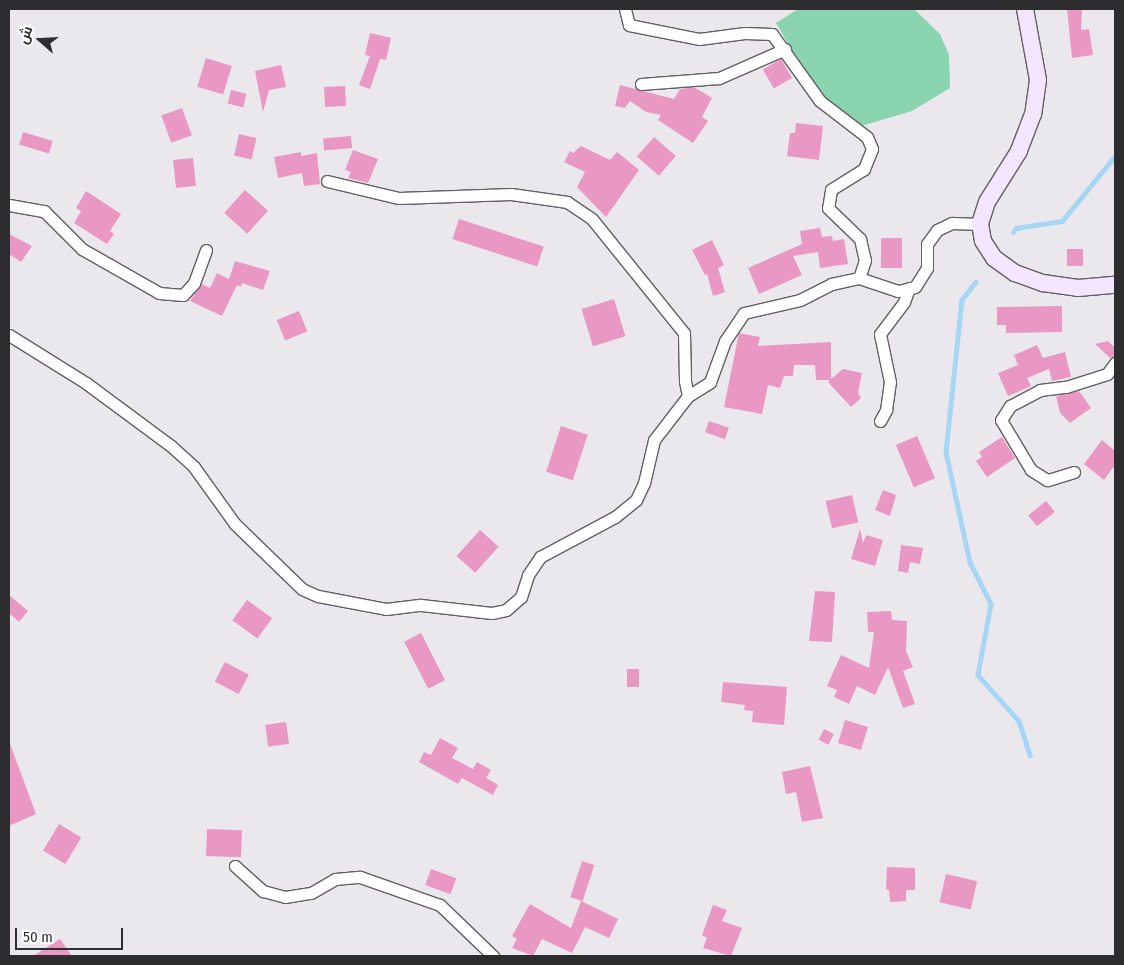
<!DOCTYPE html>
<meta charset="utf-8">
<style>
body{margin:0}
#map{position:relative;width:1124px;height:965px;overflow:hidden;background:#ebe8ed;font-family:"Fira Sans Condensed",Cairo,sans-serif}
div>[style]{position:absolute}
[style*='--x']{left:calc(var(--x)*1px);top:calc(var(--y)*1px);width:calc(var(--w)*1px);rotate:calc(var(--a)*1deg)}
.green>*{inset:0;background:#8ad5b0}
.stream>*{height:4.5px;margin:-2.25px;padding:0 2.25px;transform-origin:2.25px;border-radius:2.25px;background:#a7d6f5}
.building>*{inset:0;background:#e898c3;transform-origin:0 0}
.roads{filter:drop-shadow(1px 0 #625f63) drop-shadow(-1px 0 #625f63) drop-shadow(0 1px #625f63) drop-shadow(0 -1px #625f63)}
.street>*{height:11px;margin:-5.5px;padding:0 5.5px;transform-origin:5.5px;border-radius:5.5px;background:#fff}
.secondary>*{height:16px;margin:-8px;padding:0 8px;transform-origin:8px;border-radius:8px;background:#f4e6fe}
span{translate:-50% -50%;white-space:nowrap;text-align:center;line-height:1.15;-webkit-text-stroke:5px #fff;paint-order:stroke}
.frame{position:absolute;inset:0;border:10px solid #2d2c2e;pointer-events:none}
.north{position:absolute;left:15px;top:15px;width:50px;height:50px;-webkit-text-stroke:4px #fff;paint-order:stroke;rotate:289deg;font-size:14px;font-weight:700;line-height:20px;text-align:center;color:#2d2c2e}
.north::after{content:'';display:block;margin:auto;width:18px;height:22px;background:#2d2c2e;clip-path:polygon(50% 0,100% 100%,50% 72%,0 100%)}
.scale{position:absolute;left:15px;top:928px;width:108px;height:22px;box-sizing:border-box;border:2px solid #2d2c2e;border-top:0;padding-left:6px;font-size:15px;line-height:18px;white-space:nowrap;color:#2d2c2e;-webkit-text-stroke:4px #fff;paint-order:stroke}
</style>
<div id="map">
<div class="green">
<i style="clip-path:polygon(798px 9px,914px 9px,940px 34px,949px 55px,950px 88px,912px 111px,861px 126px,814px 88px,776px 23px)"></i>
</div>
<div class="stream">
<i style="--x:1013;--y:232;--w:5;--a:-53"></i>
<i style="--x:1016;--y:228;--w:47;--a:-8.7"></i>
<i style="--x:1062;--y:221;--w:84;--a:-50.8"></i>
<i style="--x:976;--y:282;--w:23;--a:128"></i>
<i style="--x:962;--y:300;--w:153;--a:96"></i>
<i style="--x:946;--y:452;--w:113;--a:77.7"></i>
<i style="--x:970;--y:562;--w:47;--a:63.4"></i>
<i style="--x:991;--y:604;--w:72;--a:100.4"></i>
<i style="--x:978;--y:675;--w:62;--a:48.3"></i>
<i style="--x:1019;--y:721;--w:36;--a:72"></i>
</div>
<div class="building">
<i style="clip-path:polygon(1067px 9px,1082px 9px,1081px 30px,1089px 29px,1093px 55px,1072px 58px)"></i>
<i style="clip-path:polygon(370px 33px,391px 38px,386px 60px,380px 59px,370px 89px,359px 85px,370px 56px,365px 55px)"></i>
<i style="left:206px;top:58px;width:27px;height:30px;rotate:17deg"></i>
<i style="left:781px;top:59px;width:22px;height:21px;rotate:60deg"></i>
<i style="clip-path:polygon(281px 65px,286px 87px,269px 90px,263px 112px,255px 71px)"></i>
<i style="clip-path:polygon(620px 85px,674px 99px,680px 89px,694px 87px,712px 98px,702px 117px,708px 121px,693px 143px,658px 120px,661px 115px,646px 112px,630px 101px,625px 108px,615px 106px)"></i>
<i style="left:345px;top:86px;width:20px;height:21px;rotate:87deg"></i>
<i style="left:231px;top:90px;width:16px;height:14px;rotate:14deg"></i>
<i style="left:182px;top:108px;width:29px;height:22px;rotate:70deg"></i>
<i style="clip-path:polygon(796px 123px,823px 126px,819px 160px,787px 156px,790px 133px,795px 133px)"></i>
<i style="left:23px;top:132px;width:31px;height:13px;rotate:17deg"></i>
<i style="left:239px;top:134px;width:18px;height:22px;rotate:13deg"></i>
<i style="left:351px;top:136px;width:12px;height:28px;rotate:85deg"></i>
<i style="left:654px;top:137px;width:29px;height:26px;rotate:41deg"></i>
<i style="clip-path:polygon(581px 146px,610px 160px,617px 152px,639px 170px,606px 217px,577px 187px,585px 172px,564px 162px,570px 151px,573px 153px)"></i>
<i style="clip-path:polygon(353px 150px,378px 159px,368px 183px,348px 178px,351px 172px,345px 170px)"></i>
<i style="clip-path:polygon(301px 152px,301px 156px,317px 153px,320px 184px,304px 186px,302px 173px,278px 178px,274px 157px)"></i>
<i style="left:193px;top:158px;width:28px;height:20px;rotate:84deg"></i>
<i style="left:245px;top:190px;width:31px;height:31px;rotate:42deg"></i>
<i style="clip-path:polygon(86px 191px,121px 214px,110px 231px,114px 234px,107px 244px,74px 223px,81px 211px,76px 208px)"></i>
<i style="left:459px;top:219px;width:89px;height:21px;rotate:18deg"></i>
<i style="clip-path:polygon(820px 228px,822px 237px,832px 236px,833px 241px,844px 239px,848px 264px,820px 268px,818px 252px,793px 256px,802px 275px,759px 294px,748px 268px,802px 244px,800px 231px)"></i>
<i style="clip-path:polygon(9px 234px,32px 246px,21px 262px,9px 254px)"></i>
<i style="left:881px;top:238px;width:21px;height:30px"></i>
<i style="clip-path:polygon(712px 240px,724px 265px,718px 268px,725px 292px,713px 296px,707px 274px,705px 275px,692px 250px)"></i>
<i style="left:1067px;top:249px;width:16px;height:17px"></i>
<i style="clip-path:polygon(235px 261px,270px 271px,263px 290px,242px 283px,241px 287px,237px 285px,222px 316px,190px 301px,202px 284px,210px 288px,217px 273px,229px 279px)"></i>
<i style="left:614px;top:299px;width:39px;height:34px;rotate:73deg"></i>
<i style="clip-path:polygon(1062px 306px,1062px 332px,1006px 333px,1006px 325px,997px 325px,997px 307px)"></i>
<i style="left:299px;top:311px;width:22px;height:24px;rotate:68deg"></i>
<i style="clip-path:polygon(739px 333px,760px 337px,758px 346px,831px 342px,831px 379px,843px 369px,862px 373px,858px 393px,861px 398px,851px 407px,828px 382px,830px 380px,816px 380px,815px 365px,794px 365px,793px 376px,784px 376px,780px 388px,768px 385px,762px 414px,724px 407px)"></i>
<i style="clip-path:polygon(1108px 341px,1115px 348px,1115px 356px,1110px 358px,1095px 344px)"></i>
<i style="clip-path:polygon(1037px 345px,1043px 358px,1065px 352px,1071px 377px,1052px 381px,1049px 369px,1027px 378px,1031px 386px,1008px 396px,998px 373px,1018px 365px,1014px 355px)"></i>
<i style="clip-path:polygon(1079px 391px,1091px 408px,1070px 423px,1060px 413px,1056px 396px)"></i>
<i style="left:709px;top:421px;width:21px;height:12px;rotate:19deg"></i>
<i style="left:561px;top:426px;width:28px;height:48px;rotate:18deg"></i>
<i style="left:917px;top:436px;width:46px;height:23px;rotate:67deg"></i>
<i style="clip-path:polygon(1002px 437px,1015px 458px,987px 477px,976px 461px,982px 457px,979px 452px)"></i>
<i style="clip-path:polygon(1102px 440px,1115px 451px,1115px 465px,1104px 480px,1084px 464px)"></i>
<i style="clip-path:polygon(883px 490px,896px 495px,890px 516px,875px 510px)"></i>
<i style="left:852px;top:495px;width:28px;height:27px;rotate:77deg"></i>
<i style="left:1046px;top:501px;width:14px;height:23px;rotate:51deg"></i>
<i style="clip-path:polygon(860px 529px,863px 543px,866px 535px,883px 540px,875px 566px,851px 559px)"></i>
<i style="left:480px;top:530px;width:25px;height:35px;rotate:42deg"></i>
<i style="clip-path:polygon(901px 545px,923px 548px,920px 564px,910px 562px,908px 573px,898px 571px)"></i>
<i style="clip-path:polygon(815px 591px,835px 592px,832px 642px,809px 641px)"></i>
<i style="clip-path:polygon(9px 595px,28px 611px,19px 622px,9px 613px)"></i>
<i style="left:247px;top:600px;width:31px;height:25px;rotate:36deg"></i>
<i style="clip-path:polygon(891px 611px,892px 620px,907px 621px,906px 651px,913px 667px,903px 671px,915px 704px,903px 708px,888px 667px,875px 695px,857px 686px,849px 704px,834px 697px,837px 690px,827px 686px,841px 655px,869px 668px,874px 632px,868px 632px,867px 612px)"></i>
<i style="left:421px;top:633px;width:53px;height:19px;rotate:63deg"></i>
<i style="left:225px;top:662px;width:27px;height:22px;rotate:28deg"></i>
<i style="left:627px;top:669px;width:12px;height:18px"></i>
<i style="clip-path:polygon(723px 682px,787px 687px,784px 725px,752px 722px,753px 711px,744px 710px,745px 705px,721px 702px)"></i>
<i style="left:845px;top:720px;width:24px;height:24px;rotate:17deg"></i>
<i style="left:286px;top:722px;width:22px;height:21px;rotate:82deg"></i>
<i style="left:824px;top:729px;width:11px;height:12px;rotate:27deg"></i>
<i style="clip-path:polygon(440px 738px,458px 748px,452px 758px,473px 769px,477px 762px,491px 770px,486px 778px,498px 785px,493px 795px,462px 778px,458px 784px,419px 762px,424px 752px,431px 755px)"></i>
<i style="clip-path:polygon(9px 741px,36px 814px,9px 826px)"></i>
<i style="clip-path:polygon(810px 766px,823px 818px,802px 822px,796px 792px,786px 794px,782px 772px)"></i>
<i style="left:59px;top:824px;width:26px;height:31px;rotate:31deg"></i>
<i style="left:207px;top:829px;width:35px;height:27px;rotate:2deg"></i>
<i style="left:582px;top:861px;width:13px;height:38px;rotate:18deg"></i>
<i style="clip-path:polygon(887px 867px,915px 868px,915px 890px,906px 890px,906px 901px,890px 902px,889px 890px,886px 889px)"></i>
<i style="left:431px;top:869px;width:27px;height:17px;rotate:20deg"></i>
<i style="left:946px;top:874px;width:32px;height:29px;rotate:13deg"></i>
<i style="clip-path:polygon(581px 901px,618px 919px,609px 938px,585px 927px,572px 953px,542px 939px,533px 956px,512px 948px,517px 939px,512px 936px,530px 904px,571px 928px)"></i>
<i style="clip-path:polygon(713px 905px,727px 910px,722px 921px,742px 928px,731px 956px,703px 948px,707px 938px,702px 935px)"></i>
<i style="clip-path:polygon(60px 939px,72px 956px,33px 956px)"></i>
</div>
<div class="roads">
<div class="street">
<i style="--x:625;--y:9;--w:16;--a:76"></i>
<i style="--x:629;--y:25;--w:71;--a:11.3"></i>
<i style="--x:699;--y:39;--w:46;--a:-7.4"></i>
<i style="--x:745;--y:33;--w:27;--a:2"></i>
<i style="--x:772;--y:34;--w:82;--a:54.4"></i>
<i style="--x:820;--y:101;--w:59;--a:37.5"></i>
<i style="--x:867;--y:137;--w:13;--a:67"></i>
<i style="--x:872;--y:149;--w:22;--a:112"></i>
<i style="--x:864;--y:169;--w:39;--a:148"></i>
<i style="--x:831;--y:190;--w:18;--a:99"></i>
<i style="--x:828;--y:208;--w:45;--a:44.1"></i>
<i style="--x:860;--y:239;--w:22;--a:77"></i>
<i style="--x:865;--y:260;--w:19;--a:108"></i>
<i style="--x:641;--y:84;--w:78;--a:-4.4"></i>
<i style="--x:719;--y:78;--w:72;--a:-23.7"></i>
<i style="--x:327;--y:181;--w:74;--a:13.3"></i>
<i style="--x:399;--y:198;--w:112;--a:-2"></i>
<i style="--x:511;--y:194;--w:57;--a:8.1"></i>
<i style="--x:567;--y:202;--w:30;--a:34"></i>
<i style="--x:592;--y:219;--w:146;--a:51.1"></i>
<i style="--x:684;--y:333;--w:48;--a:88.8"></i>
<i style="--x:685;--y:381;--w:15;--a:79"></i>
<i style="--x:9;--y:205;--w:36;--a:10"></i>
<i style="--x:44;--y:211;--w:54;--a:45"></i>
<i style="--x:82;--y:249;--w:89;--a:29.7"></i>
<i style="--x:159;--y:293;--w:24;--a:5"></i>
<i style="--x:183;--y:295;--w:16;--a:-47"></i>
<i style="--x:194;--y:283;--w:35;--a:-70"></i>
<i style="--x:9;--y:335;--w:91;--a:31.9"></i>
<i style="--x:86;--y:383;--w:106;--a:36.5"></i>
<i style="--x:171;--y:446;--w:31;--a:42"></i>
<i style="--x:194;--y:467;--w:70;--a:54.3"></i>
<i style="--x:235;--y:524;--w:93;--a:44.1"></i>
<i style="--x:302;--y:589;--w:17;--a:24"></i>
<i style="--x:318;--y:596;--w:69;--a:10.8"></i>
<i style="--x:386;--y:609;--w:35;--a:-7"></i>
<i style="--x:421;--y:605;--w:71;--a:6.4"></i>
<i style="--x:492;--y:613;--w:14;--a:-12"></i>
<i style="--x:506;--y:610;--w:20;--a:-41"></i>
<i style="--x:521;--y:597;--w:23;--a:-72"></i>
<i style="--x:528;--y:575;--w:22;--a:-56"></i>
<i style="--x:540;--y:557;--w:85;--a:-28.1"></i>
<i style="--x:615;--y:517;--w:27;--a:-39"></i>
<i style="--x:636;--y:500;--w:19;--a:-65"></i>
<i style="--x:644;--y:483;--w:44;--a:-76.9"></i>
<i style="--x:654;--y:440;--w:56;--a:-52.3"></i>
<i style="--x:688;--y:396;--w:26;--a:-32"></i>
<i style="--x:710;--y:382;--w:44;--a:-69.9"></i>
<i style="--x:725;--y:341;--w:34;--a:-56"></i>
<i style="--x:744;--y:313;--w:57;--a:-13.1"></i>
<i style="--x:800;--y:300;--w:35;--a:-27"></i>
<i style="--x:831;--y:284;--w:29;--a:-12"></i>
<i style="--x:859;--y:278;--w:41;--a:18.4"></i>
<i style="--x:898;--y:291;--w:17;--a:-13"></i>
<i style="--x:915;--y:287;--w:22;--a:-58"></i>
<i style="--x:927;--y:268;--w:24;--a:-90"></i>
<i style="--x:927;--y:244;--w:17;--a:-54"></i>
<i style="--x:937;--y:230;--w:17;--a:-25"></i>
<i style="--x:952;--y:223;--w:28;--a:2"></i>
<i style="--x:880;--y:421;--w:13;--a:-61"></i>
<i style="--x:886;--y:410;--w:28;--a:-82"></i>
<i style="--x:890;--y:382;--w:49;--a:-101.8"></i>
<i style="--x:880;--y:334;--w:40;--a:-53"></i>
<i style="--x:904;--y:302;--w:15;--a:-70"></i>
<i style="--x:1074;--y:472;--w:28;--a:163"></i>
<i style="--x:1047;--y:480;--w:19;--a:-148"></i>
<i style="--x:1031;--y:470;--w:58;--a:-121"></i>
<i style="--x:1001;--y:420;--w:17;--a:-57"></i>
<i style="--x:1010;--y:406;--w:34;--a:-28"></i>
<i style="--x:1040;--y:390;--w:26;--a:-7"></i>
<i style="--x:1066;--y:387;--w:43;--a:-17.6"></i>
<i style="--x:1107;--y:374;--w:14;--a:-54"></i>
<i style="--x:235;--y:866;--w:38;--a:42"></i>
<i style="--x:263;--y:891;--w:23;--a:15"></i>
<i style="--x:285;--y:897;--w:26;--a:-9"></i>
<i style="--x:311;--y:893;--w:28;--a:-30"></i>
<i style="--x:335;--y:879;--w:25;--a:-5"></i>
<i style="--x:360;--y:877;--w:85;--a:19.3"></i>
<i style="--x:440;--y:905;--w:74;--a:43.9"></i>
</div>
<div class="secondary">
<i style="--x:1025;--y:9;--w:72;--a:79.6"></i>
<i style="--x:1038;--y:80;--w:34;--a:98"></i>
<i style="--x:1033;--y:114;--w:40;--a:111"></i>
<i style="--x:1019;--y:151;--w:60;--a:122.1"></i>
<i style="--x:987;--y:202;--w:23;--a:108"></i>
<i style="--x:980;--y:224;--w:17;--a:80"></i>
<i style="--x:983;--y:241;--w:20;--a:57"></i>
<i style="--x:994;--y:258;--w:26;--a:36"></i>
<i style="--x:1015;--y:273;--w:30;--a:20"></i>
<i style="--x:1043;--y:283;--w:35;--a:8"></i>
<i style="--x:1078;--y:288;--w:37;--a:-5"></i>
</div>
</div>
<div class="frame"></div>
<div class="north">ش</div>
<div class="scale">50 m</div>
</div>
